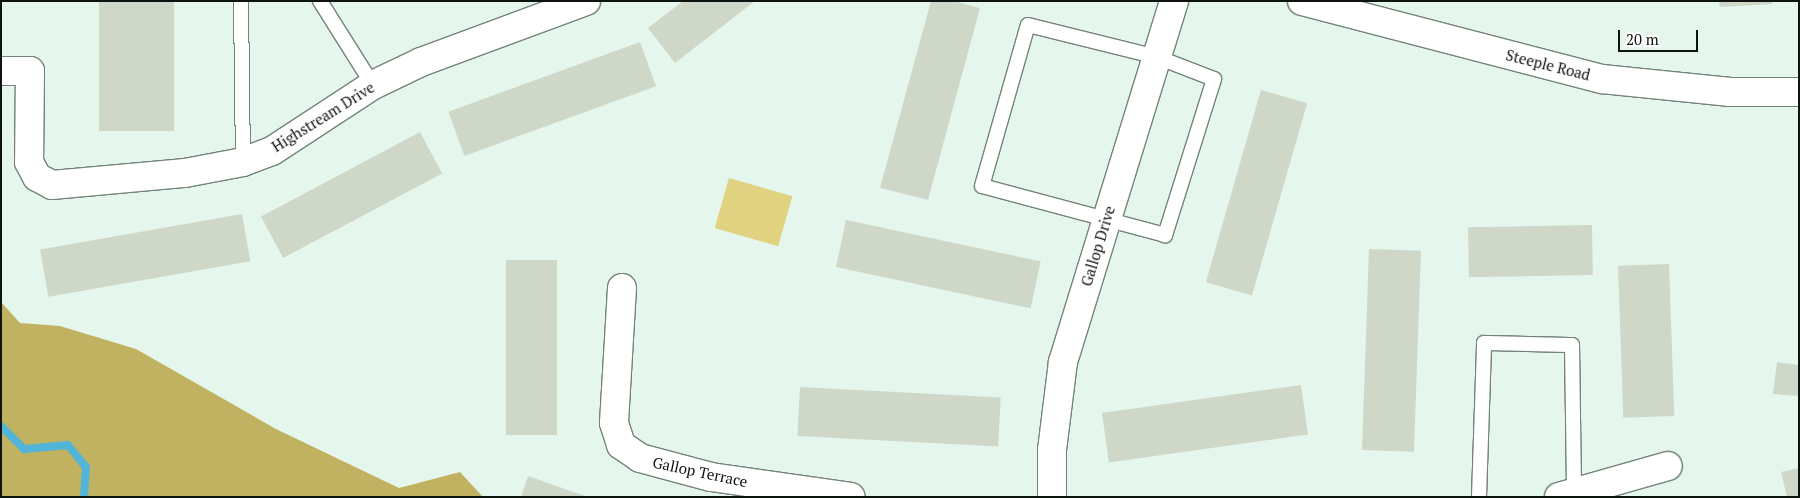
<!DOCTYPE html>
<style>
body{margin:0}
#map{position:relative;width:1800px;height:498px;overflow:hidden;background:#e5f7ed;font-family:"PT Serif",serif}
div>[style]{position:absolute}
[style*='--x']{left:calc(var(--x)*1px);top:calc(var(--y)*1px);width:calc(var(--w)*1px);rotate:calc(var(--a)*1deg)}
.green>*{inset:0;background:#e0d281;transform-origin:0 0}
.forest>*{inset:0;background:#c1b261}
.stream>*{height:8px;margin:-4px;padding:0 4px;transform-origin:4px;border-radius:4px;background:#52b4d7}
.building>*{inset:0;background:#cfd7c8;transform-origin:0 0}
.roads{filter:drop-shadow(1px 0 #73837a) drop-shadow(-1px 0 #73837a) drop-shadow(0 1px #73837a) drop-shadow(0 -1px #73837a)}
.lane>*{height:14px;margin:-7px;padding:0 7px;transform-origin:7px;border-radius:7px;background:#fff}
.street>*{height:28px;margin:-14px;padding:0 14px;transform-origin:14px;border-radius:14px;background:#fff}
.secondary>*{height:28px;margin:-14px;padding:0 14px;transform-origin:14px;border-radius:14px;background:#fff}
span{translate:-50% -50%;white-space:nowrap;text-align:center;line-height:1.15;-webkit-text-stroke:4px #fff;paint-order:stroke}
.street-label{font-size:15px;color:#0d130f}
.frame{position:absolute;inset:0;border:2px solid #0d130f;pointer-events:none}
.scale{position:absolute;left:1618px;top:30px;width:80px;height:22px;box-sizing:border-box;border:2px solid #0d130f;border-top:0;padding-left:6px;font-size:15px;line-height:18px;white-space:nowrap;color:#0d130f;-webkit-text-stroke:4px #fff;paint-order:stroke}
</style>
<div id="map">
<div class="green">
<i style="left:729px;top:178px;width:66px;height:52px;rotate:16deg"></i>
</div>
<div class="forest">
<i style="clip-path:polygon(1px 302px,20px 323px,60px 326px,136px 349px,276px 429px,399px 488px,460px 472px,483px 497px,1px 497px)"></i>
</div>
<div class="stream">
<i style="--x:1;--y:426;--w:33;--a:45"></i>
<i style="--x:24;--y:449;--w:44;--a:-5.2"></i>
<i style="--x:68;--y:445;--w:28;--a:51"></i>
<i style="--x:86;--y:467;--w:30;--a:94"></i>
</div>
<div class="building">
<i style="left:99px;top:1px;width:75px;height:130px"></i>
<i style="clip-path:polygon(683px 1px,755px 1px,675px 63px,648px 28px)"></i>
<i style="clip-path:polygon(931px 1px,954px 1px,980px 8px,928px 200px,880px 188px)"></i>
<i style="clip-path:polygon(1719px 1px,1772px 1px,1772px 4px,1720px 7px)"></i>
<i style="left:640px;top:42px;width:47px;height:204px;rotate:70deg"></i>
<i style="left:1261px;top:90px;width:48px;height:200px;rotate:16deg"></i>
<i style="left:420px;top:132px;width:47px;height:180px;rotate:62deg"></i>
<i style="left:242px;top:214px;width:48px;height:205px;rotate:80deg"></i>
<i style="left:846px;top:220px;width:199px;height:48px;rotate:12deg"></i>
<i style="left:1592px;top:225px;width:50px;height:124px;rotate:89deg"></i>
<i style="left:1369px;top:249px;width:52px;height:201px;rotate:2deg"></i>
<i style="left:557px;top:260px;width:175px;height:51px;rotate:90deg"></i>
<i style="left:1669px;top:264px;width:152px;height:51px;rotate:88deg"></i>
<i style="clip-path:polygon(1777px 362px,1799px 365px,1799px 396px,1773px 394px)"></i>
<i style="left:1301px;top:385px;width:50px;height:201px;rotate:82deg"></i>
<i style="left:800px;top:387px;width:201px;height:49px;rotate:3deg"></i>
<i style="clip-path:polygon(1799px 468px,1799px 497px,1787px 497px,1781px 472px)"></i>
<i style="clip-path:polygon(528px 476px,585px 496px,585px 497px,521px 497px)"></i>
</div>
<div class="roads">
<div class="lane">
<i style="--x:241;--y:1;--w:161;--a:89.3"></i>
<i style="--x:320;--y:1;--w:99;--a:57.8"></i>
<i style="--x:1028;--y:25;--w:133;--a:13.9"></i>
<i style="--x:1157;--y:57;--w:61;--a:21.1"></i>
<i style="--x:1214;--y:79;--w:164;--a:107.4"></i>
<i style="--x:1165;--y:235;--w:189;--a:-165"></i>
<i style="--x:982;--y:186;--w:167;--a:-74.1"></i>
<i style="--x:1479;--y:497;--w:154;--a:-88.1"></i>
<i style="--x:1484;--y:343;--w:88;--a:1.3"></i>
<i style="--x:1572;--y:345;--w:147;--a:89.2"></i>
</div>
<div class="street">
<i style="--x:1;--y:71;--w:29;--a:0"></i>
<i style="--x:30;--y:71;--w:91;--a:90.6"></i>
<i style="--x:29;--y:162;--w:17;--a:62"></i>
<i style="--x:37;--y:177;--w:17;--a:28"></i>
<i style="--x:52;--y:185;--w:134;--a:-5.2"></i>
<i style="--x:185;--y:173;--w:59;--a:-10.7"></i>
<i style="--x:243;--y:162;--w:31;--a:-21"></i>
<i style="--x:272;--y:151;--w:121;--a:-33.2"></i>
<i style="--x:373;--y:85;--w:53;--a:-25.6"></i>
<i style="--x:421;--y:62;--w:176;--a:-20.3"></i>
<i style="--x:622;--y:288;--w:135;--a:93.4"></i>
<i style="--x:614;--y:423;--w:23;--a:72"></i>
<i style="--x:621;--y:445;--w:23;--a:34"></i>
<i style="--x:640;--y:458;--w:73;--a:15"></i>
<i style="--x:711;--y:477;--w:141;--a:8.1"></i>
<i style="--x:1052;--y:497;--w:47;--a:-90"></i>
<i style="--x:1052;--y:450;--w:89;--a:-82.9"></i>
<i style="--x:1063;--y:362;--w:378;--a:-72.9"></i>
<i style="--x:1559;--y:497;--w:113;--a:-15.9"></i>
</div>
<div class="secondary">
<i style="--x:1302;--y:1;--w:310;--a:14.6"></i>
<i style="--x:1602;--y:79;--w:129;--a:5.8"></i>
<i style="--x:1730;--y:92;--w:69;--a:0"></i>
</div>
</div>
<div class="street-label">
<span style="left:1548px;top:65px;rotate:14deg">Steeple Road</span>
<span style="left:323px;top:117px;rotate:-32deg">Highstream Drive</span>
<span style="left:1098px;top:246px;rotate:-73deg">Gallop Drive</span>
<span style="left:700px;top:472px;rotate:12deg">Gallop Terrace</span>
</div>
<div class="frame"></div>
<div class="scale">20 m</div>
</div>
